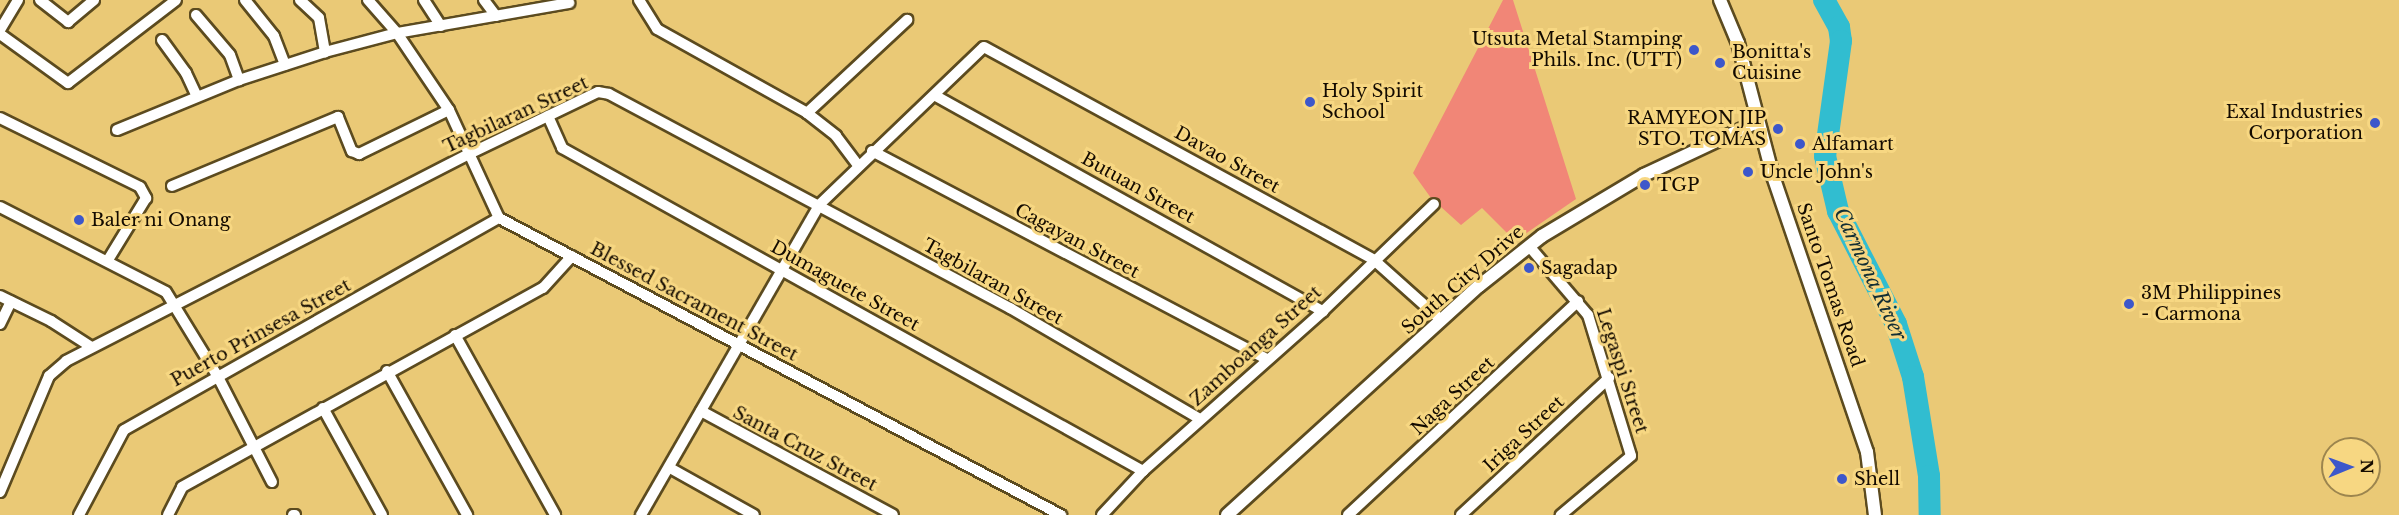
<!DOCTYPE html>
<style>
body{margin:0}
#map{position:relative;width:2399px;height:515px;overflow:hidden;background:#eac976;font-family:"Libre Baskerville",serif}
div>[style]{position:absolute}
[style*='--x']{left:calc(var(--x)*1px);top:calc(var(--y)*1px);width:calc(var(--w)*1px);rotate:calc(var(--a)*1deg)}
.green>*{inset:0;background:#f18677}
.river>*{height:22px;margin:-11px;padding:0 11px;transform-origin:11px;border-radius:11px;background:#31bdd0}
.roads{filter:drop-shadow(2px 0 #5c4b1f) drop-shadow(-2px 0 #5c4b1f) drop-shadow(0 2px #5c4b1f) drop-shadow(0 -2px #5c4b1f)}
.minor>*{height:10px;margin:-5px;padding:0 5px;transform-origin:5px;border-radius:5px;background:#fff}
.tertiary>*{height:12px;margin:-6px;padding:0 6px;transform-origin:6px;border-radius:6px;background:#fff}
.dots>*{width:16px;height:16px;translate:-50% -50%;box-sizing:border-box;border:3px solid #f7d782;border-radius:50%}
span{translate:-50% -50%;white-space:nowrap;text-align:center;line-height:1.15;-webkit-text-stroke:6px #f7d782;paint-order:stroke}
.poi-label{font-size:18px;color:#140b00}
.right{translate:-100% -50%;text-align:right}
.left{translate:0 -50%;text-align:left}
.street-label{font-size:18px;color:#140b00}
.water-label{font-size:20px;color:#132f34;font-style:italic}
.north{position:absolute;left:2321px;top:437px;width:60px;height:60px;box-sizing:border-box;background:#f7d782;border:2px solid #9c854e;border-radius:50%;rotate:89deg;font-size:16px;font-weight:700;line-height:24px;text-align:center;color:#140b00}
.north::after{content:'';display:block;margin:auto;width:21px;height:27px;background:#3d57ca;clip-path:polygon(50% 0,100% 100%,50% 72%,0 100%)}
</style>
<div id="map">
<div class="green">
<i style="clip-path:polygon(1503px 0,1513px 0,1576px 199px,1515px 241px,1482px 208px,1461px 225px,1431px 198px,1413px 173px)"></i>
</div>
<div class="river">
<i style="--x:1824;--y:0;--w:31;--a:61"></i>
<i style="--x:1839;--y:27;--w:14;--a:82"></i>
<i style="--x:1841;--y:41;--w:116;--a:97.9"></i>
<i style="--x:1825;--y:156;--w:57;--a:76.7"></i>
<i style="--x:1838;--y:211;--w:127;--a:62.8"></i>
<i style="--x:1896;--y:324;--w:56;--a:72.2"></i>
<i style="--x:1913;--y:377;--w:100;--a:80.8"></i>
<i style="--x:1929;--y:476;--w:39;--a:89"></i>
</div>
<div class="roads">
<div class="minor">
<i style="--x:40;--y:0;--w:36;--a:38"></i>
<i style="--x:68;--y:22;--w:34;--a:-40"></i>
<i style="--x:245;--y:0;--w:46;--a:51.1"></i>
<i style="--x:274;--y:36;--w:31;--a:69"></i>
<i style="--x:300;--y:0;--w:26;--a:43"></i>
<i style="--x:319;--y:18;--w:35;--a:80"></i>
<i style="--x:368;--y:0;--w:44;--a:48.7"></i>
<i style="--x:397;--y:33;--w:93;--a:56"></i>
<i style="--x:449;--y:110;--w:119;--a:65.2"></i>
<i style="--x:499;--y:218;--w:636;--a:27.86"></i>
<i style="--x:424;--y:0;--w:31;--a:57"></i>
<i style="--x:484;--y:0;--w:20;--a:53"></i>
<i style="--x:639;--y:0;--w:34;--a:58"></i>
<i style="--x:657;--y:29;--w:172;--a:29.2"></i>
<i style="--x:807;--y:113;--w:37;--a:38"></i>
<i style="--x:836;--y:136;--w:35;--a:53"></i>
<i style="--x:196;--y:15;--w:52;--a:49.6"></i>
<i style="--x:230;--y:55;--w:27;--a:70"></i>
<i style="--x:0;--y:30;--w:35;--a:-59"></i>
<i style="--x:0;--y:34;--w:84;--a:35.8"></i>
<i style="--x:68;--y:83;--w:136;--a:-37.5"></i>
<i style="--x:162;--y:40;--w:41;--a:54"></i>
<i style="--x:186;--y:73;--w:26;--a:65"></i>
<i style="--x:936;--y:96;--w:443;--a:29.1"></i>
<i style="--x:807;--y:113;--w:137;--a:-42.9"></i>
<i style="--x:548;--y:116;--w:35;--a:66"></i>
<i style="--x:562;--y:148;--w:665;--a:29.07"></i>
<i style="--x:0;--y:118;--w:156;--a:26.2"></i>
<i style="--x:140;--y:187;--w:13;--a:61"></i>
<i style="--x:146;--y:198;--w:73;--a:121.5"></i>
<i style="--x:117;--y:130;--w:132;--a:-22.3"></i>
<i style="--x:239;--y:80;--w:90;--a:-18"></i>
<i style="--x:325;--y:52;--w:74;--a:-14.8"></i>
<i style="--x:397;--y:33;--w:175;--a:-9.9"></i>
<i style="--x:872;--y:151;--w:446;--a:27.8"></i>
<i style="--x:172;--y:186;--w:180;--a:-22.6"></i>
<i style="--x:338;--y:117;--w:37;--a:68"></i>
<i style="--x:352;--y:151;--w:8;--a:23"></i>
<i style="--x:359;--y:154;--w:100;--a:-26.1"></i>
<i style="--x:0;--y:207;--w:186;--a:27.1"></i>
<i style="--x:166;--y:292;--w:100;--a:58.5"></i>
<i style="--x:218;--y:377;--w:118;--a:62.8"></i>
<i style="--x:1529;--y:246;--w:91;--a:49.5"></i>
<i style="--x:1588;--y:315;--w:147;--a:73"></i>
<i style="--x:1631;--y:456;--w:92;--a:139.9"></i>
<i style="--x:0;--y:296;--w:57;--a:26.1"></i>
<i style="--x:51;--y:321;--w:46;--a:32.7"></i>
<i style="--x:0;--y:324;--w:25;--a:-64"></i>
<i style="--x:455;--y:335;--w:206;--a:60.9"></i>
<i style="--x:387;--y:371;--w:165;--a:60.9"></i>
<i style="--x:323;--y:408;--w:122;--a:61.1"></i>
<i style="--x:701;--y:411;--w:218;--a:28.4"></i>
<i style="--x:670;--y:468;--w:96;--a:29.2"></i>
<i style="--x:0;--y:492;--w:126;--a:-67.1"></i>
<i style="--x:49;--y:376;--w:23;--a:-41"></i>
<i style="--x:66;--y:361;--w:453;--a:-27.2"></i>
<i style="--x:469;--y:154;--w:143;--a:-25.7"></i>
<i style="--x:598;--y:92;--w:11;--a:10"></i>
<i style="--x:609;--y:94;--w:455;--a:28.1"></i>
<i style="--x:1010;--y:308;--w:220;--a:30.3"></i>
<i style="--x:79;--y:515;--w:96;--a:-62.1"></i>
<i style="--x:124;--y:430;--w:431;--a:-29.5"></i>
<i style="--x:168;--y:515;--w:31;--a:-63"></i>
<i style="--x:182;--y:487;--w:412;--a:-28.9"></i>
<i style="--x:543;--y:288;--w:43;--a:-47.8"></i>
<i style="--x:293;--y:515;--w:2;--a:0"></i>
<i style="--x:641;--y:515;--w:357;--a:-60.1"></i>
<i style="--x:819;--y:205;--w:228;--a:-43.8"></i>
<i style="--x:984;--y:47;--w:444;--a:28.6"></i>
<i style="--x:1374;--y:260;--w:90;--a:41.8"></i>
<i style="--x:1102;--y:515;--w:60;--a:-47"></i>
<i style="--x:1143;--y:471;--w:241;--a:-41.6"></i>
<i style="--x:1323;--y:311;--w:154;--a:-43.9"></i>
<i style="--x:1348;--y:515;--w:314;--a:-42.9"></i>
<i style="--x:1461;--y:515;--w:202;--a:-42.8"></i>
</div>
<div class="tertiary">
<i style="--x:1720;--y:0;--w:47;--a:67.3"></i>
<i style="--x:1738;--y:43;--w:138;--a:75.3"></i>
<i style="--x:1773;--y:176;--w:292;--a:71.2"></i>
<i style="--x:1867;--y:452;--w:64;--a:82.8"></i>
<i style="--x:1227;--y:515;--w:341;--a:-42.3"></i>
<i style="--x:1479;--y:286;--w:80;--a:-38.4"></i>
<i style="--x:1542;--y:236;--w:119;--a:-30.9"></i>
<i style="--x:1644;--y:175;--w:125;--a:-25.1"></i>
</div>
</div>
<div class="dots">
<i style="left:1694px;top:50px;background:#3d57ca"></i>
<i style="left:1720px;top:63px;background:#3d57ca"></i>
<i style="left:1310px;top:102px;background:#3d57ca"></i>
<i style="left:2375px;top:123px;background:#3d57ca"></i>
<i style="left:1778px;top:129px;background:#3d57ca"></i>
<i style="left:1800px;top:144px;background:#3d57ca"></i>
<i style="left:1748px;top:172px;background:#3d57ca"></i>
<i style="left:1645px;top:185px;background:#3d57ca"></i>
<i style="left:79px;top:220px;background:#3d57ca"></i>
<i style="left:1529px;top:268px;background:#3d57ca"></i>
<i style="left:2129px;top:304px;background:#3d57ca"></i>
<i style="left:1842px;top:479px;background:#3d57ca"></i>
</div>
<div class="poi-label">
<span class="right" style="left:1682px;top:50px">Utsuta Metal Stamping<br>Phils. Inc. (UTT)</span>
<span class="left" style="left:1732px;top:63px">Bonitta's<br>Cuisine</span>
<span class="left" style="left:1322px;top:102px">Holy Spirit<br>School</span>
<span class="right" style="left:2363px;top:123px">Exal Industries<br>Corporation</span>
<span class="right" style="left:1766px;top:129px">RAMYEON JIP<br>STO. TOMAS</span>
<span class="left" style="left:1812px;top:144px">Alfamart</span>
<span class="left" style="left:1760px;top:172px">Uncle John's</span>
<span class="left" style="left:1657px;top:185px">TGP</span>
<span class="left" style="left:91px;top:220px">Baler ni Onang</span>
<span class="left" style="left:1541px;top:268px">Sagadap</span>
<span class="left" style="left:2141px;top:304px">3M Philippines<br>- Carmona</span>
<span class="left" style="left:1854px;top:479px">Shell</span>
</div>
<div class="street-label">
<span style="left:516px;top:115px;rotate:-25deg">Tagbilaran Street</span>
<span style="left:1227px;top:160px;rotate:29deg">Davao Street</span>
<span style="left:1138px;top:188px;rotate:29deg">Butuan Street</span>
<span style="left:1077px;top:241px;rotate:28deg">Cagayan Street</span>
<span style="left:1463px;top:280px;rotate:-41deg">South City Drive</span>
<span style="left:993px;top:282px;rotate:29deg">Tagbilaran Street</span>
<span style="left:1830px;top:285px;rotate:71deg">Santo Tomas Road</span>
<span style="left:845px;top:286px;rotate:29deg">Dumaguete Street</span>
<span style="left:694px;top:302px;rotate:28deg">Blessed Sacrament Street</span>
<span style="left:261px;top:333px;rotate:-29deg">Puerto Prinsesa Street</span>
<span style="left:1256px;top:346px;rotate:-42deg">Zamboanga Street</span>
<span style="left:1622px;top:371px;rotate:72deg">Legaspi Street</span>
<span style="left:1453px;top:396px;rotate:-43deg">Naga Street</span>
<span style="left:1524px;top:434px;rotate:-43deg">Iriga Street</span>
<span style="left:805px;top:449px;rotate:28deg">Santa Cruz Street</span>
</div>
<div class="water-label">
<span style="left:1870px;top:274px;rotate:65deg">Carmona River</span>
</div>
<div class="north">N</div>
</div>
